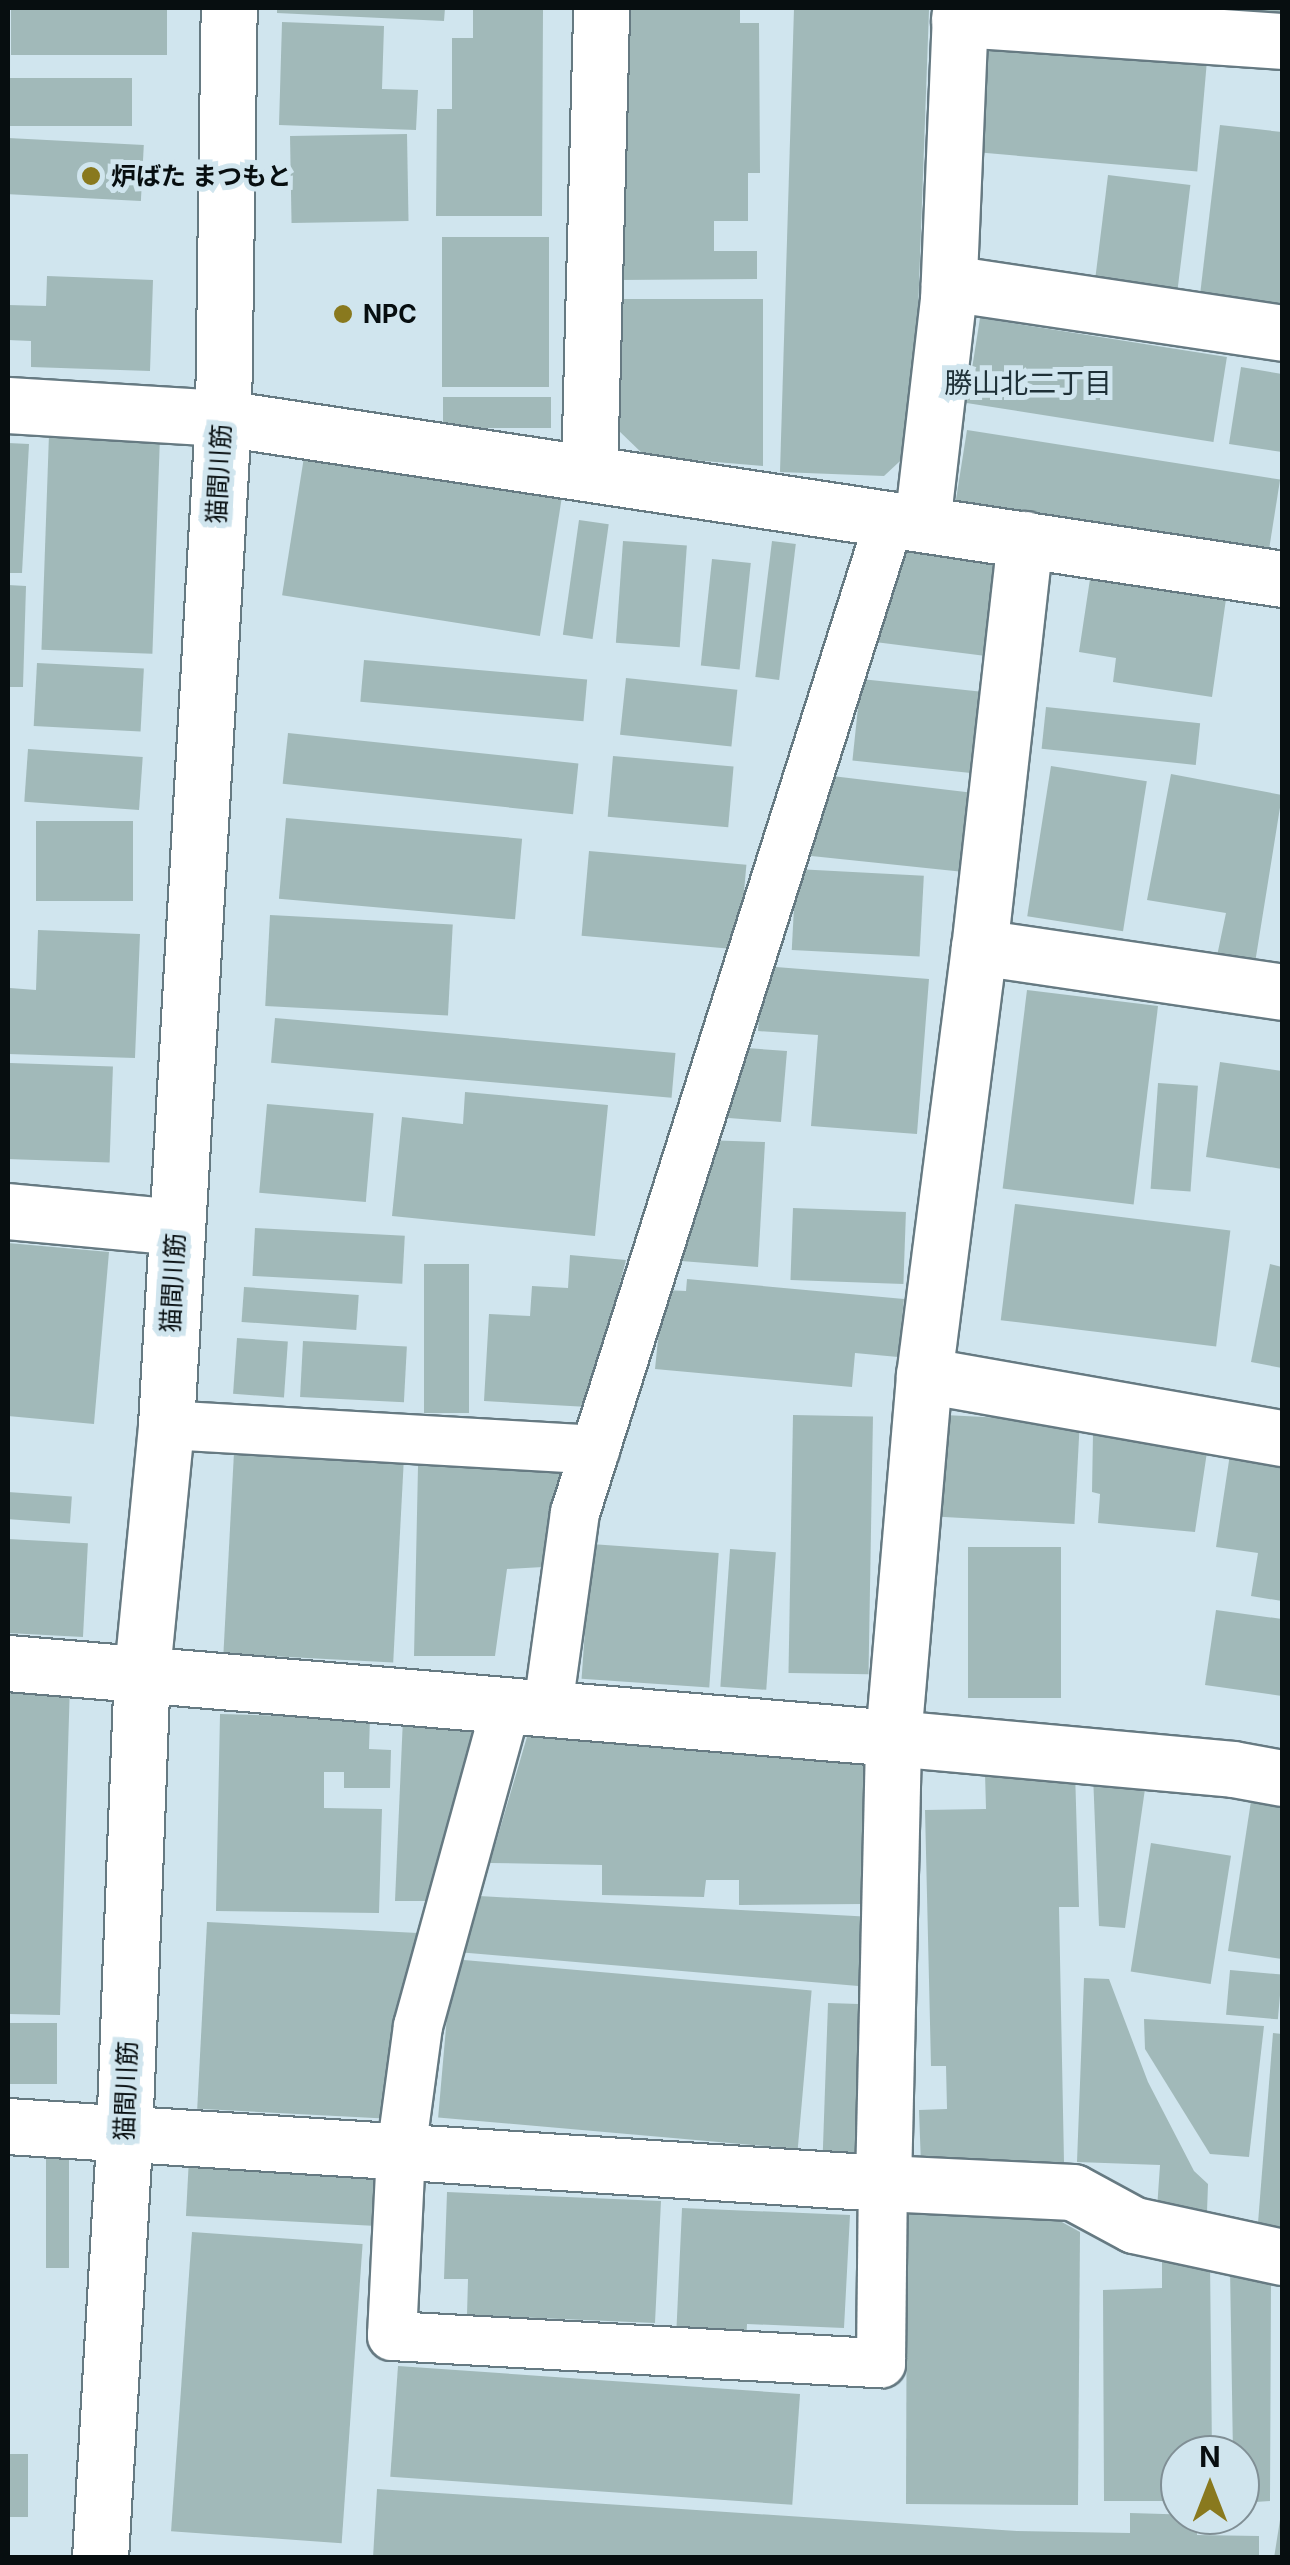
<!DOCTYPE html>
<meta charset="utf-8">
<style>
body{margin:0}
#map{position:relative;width:1290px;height:2565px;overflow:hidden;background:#d0e5ee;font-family:Inter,"Noto Sans JP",sans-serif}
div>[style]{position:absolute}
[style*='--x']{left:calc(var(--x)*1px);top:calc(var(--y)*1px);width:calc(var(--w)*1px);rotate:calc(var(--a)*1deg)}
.building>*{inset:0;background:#a1b9b9;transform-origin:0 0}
.roads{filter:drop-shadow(2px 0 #667a82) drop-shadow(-2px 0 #667a82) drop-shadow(0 2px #667a82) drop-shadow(0 -2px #667a82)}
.service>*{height:48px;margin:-24px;padding:0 24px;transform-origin:24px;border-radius:24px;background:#fff}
.minor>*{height:55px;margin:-27.5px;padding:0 27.5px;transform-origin:27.5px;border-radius:27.5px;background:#fff}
.tertiary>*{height:55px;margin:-27.5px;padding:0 27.5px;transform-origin:27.5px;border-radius:27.5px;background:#fff}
.dots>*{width:28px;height:28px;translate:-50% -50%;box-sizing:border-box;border:5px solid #d0e5ee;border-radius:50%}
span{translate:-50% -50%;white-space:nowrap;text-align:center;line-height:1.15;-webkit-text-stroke:10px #d0e5ee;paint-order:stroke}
.poi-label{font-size:25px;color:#070e10;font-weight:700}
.left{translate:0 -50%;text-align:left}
.street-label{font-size:25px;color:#070e10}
.neighbourhood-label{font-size:28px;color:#1f3138}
.frame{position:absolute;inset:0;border:10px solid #070e10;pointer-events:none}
.north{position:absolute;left:1160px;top:2435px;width:100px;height:100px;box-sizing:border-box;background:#d0e5ee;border:2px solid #808f95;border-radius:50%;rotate:0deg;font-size:28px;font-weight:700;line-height:40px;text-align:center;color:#070e10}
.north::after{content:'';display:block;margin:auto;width:35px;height:45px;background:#89791e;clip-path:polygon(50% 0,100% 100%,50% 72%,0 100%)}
</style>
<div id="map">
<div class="building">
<i style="left:11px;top:8px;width:156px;height:47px"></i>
<i style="clip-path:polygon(277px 8px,445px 8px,444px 21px,277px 13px)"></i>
<i style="clip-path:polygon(473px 8px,543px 8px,542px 216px,436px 216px,437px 109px,452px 109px,452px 38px,473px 38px)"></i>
<i style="clip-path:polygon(615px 8px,740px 8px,740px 23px,759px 23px,760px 173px,748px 173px,748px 221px,714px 221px,714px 251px,757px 251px,757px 279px,617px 280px)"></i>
<i style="clip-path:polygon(794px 8px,929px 10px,913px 449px,884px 476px,780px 472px)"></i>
<i style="left:1238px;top:8px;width:44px;height:15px"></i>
<i style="clip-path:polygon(282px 22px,384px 26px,382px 89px,418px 90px,416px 130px,279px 125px)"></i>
<i style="left:979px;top:39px;width:229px;height:113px;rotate:5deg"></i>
<i style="left:8px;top:78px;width:124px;height:48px"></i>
<i style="clip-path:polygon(1220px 125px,1282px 132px,1282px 305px,1200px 295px)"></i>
<i style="left:407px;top:134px;width:87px;height:117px;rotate:89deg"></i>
<i style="left:8px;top:138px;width:136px;height:56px;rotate:3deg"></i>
<i style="left:1108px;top:175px;width:83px;height:104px;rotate:7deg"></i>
<i style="left:549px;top:237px;width:150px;height:107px;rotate:90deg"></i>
<i style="clip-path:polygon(47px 276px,153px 280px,150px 371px,31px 367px,31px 341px,8px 340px,8px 305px,46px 306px)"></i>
<i style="clip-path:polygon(616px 299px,763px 299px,763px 466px,645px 456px,616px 428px)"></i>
<i style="left:980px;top:318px;width:250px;height:86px;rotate:9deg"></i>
<i style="clip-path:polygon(1241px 367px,1282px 374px,1282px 452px,1229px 444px)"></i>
<i style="left:443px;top:397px;width:108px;height:31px"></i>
<i style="left:967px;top:430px;width:317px;height:72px;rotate:9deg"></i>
<i style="left:49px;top:434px;width:111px;height:216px;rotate:2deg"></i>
<i style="clip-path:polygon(8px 443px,29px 444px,22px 573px,8px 573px)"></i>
<i style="left:304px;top:457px;width:261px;height:140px;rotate:9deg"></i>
<i style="left:579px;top:520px;width:30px;height:116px;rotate:8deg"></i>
<i style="left:623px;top:541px;width:64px;height:102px;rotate:4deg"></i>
<i style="left:772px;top:541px;width:24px;height:137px;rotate:7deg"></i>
<i style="clip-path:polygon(907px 549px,1000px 564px,986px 656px,875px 642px)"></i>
<i style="left:712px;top:559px;width:39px;height:107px;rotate:6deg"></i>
<i style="clip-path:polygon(1090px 579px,1226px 599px,1212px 697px,1113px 682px,1116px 658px,1079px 652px)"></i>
<i style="clip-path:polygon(8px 585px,26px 586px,23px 687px,8px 687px)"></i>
<i style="left:364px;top:660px;width:224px;height:42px;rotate:5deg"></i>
<i style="left:37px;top:663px;width:107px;height:63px;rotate:3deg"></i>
<i style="left:626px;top:678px;width:112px;height:57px;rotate:6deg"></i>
<i style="left:861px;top:679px;width:119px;height:82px;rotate:6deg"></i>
<i style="left:1046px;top:707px;width:155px;height:42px;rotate:6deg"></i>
<i style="left:288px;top:733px;width:292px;height:51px;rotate:6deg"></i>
<i style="left:28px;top:749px;width:115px;height:53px;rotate:4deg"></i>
<i style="left:613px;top:756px;width:121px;height:61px;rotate:5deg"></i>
<i style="left:1051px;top:766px;width:97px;height:152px;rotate:9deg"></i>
<i style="clip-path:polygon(1171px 774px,1282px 795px,1255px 963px,1217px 956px,1226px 913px,1147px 900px)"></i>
<i style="clip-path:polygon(832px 776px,974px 793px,964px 872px,802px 855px)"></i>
<i style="left:286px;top:818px;width:237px;height:81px;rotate:5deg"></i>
<i style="left:36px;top:821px;width:97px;height:80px"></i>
<i style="left:589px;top:851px;width:158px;height:85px;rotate:5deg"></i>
<i style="left:796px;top:869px;width:128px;height:81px;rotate:3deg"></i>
<i style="left:270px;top:915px;width:183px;height:91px;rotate:3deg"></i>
<i style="clip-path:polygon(38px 930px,140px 934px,135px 1058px,8px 1054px,10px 988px,36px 990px)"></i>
<i style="clip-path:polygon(763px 966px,929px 979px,917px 1134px,811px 1126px,818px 1035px,758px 1031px)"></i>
<i style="left:1027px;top:990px;width:132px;height:200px;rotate:7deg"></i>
<i style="left:275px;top:1018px;width:402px;height:45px;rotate:5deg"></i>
<i style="clip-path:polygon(733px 1047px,787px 1051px,781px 1122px,716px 1117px)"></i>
<i style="clip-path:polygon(1220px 1062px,1282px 1071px,1282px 1169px,1206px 1157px)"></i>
<i style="left:10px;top:1063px;width:103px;height:96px;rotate:2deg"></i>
<i style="left:1158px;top:1083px;width:40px;height:106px;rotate:4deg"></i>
<i style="clip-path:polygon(465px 1092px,608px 1105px,595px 1236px,392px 1216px,402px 1117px,463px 1124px)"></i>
<i style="left:267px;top:1104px;width:107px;height:89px;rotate:5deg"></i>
<i style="clip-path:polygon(702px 1140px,765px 1142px,758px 1267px,668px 1260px)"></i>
<i style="left:1015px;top:1204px;width:217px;height:117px;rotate:7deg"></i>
<i style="left:793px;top:1208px;width:113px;height:72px;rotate:2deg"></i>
<i style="left:255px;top:1228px;width:150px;height:48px;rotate:3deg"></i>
<i style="clip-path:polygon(8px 1243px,109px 1252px,94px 1424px,8px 1416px)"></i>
<i style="clip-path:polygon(570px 1255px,626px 1260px,588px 1407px,484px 1401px,489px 1314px,530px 1316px,532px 1286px,568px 1288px)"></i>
<i style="left:424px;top:1264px;width:45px;height:149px"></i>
<i style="clip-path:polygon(1270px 1264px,1282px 1267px,1282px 1368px,1251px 1362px)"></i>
<i style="clip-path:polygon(687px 1279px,904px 1299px,898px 1357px,855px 1353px,852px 1387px,655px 1369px,663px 1290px,686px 1291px)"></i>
<i style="left:244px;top:1287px;width:115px;height:35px;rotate:4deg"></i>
<i style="left:237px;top:1338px;width:51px;height:56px;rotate:4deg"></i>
<i style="left:303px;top:1341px;width:104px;height:56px;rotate:3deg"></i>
<i style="left:793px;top:1415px;width:80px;height:258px;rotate:1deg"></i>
<i style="left:945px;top:1415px;width:135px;height:102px;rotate:3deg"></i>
<i style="clip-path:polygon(1093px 1433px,1207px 1452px,1195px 1532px,1098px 1523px,1100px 1494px,1092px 1492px)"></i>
<i style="left:234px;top:1452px;width:170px;height:202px;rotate:3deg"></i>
<i style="clip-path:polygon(1230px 1454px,1282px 1463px,1282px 1601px,1251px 1596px,1258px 1553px,1216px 1547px)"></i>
<i style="clip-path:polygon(418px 1466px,569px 1466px,543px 1567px,507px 1569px,495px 1656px,414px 1656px)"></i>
<i style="left:8px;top:1492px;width:64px;height:27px;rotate:4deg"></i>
<i style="left:8px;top:1539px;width:80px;height:94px;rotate:3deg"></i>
<i style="left:591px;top:1544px;width:128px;height:135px;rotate:4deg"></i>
<i style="left:968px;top:1547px;width:93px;height:151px"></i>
<i style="left:730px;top:1549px;width:46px;height:138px;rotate:4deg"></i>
<i style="clip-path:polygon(1216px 1610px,1282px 1619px,1282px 1696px,1205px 1685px)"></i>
<i style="clip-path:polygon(8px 1681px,70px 1683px,60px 2015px,8px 2014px)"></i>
<i style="clip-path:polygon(220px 1714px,370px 1718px,369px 1749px,391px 1750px,390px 1788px,344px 1788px,344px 1772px,324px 1772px,324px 1808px,382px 1809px,379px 1913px,216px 1911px)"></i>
<i style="clip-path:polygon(403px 1718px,477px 1718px,477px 1746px,434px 1901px,395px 1901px)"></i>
<i style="clip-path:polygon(529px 1730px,869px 1754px,863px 1904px,739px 1905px,739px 1880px,706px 1880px,704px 1897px,602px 1895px,602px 1865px,490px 1863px)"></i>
<i style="clip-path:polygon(1075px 1770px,1079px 1907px,1059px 1907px,1064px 2162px,921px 2165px,919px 2110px,947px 2109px,946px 2066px,931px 2066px,925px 1810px,986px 1809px,985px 1773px)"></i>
<i style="clip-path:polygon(1093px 1774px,1146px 1782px,1125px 1928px,1099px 1926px)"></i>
<i style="clip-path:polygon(1251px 1801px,1282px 1806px,1282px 1959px,1228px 1951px)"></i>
<i style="left:1151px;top:1843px;width:81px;height:130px;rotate:9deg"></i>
<i style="clip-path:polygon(479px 1896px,873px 1917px,870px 1987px,457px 1952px)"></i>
<i style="left:207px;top:1922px;width:211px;height:187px;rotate:3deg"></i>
<i style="left:452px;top:1959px;width:361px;height:159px;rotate:5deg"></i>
<i style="left:1230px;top:1970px;width:52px;height:45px;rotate:5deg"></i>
<i style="clip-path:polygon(1084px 1978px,1109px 1979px,1148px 2082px,1194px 2171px,1208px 2184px,1207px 2212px,1157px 2209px,1160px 2165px,1077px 2162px)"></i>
<i style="left:828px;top:2003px;width:46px;height:154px;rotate:2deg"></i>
<i style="clip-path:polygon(1144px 2019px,1264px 2026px,1249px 2157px,1210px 2154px,1145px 2049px)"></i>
<i style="left:8px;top:2023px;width:49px;height:61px"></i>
<i style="clip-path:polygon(1273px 2033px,1282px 2034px,1282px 2230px,1258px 2223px)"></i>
<i style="left:46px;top:2152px;width:23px;height:116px"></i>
<i style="left:189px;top:2158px;width:186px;height:58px;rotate:3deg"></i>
<i style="clip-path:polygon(447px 2192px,661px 2201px,655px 2323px,467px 2315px,468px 2279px,444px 2279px)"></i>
<i style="clip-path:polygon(682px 2208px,850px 2215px,844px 2328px,747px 2324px,746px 2343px,676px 2339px)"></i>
<i style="clip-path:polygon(907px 2211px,1042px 2211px,1080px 2232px,1078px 2505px,906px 2504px)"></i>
<i style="left:192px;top:2232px;width:171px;height:300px;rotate:4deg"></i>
<i style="clip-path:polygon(1210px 2260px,1212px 2455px,1180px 2455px,1180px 2501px,1104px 2501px,1103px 2290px,1162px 2288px,1162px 2262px)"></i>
<i style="clip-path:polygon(1230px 2267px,1271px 2276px,1270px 2501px,1240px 2503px,1240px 2455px,1233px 2455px)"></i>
<i style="left:398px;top:2366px;width:403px;height:111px;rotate:4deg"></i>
<i style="left:8px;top:2454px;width:20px;height:63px"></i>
<i style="clip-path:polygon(377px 2489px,1017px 2531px,1130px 2533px,1130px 2513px,1197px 2515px,1197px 2535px,1259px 2536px,1259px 2558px,373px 2558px)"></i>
<i style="clip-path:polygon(1280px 2520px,1282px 2558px,1274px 2558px)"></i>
</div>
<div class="roads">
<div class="service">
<i style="--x:166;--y:1425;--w:430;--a:3.3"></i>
<i style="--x:507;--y:1703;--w:335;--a:105.4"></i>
<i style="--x:418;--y:2026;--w:127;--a:97.7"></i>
<i style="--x:401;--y:2152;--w:184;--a:92.8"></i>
<i style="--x:392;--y:2336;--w:490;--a:3.2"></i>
<i style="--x:881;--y:2363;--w:180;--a:-89.4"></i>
<i style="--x:548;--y:1707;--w:196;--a:-82.1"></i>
<i style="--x:575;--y:1513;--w:1043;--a:-72.42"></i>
</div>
<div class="minor">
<i style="--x:959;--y:19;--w:324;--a:3.9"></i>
<i style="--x:949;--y:283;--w:337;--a:8.5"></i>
<i style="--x:8;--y:405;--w:215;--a:3.5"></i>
<i style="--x:223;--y:418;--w:1071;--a:8.64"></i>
<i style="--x:589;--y:473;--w:465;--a:-88.5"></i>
<i style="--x:922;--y:524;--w:226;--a:-83.4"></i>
<i style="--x:948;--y:300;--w:292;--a:-87.6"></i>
<i style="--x:1025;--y:539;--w:411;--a:96.4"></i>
<i style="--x:979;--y:947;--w:432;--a:97.3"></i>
<i style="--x:924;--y:1375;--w:364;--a:10"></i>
<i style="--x:979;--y:947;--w:306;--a:8.4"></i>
<i style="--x:8;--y:1211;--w:169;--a:5.4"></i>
<i style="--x:8;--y:1663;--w:888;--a:4.84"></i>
<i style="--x:893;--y:1738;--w:364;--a:-85.1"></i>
<i style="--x:8;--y:2126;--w:877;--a:3.73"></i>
<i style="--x:883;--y:2183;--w:445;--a:-88.7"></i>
<i style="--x:893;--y:1738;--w:341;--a:5.2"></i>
<i style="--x:1233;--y:1769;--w:50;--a:10.4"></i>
<i style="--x:883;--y:2183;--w:190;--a:2.7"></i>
<i style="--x:1073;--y:2192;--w:69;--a:28.4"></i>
<i style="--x:1134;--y:2225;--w:151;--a:12.2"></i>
</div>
<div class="tertiary">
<i style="--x:100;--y:2558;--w:423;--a:-86.7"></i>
<i style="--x:124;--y:2136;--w:465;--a:-87.8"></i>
<i style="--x:142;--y:1671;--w:247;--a:-84.4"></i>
<i style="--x:166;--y:1425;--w:1009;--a:-86.76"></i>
<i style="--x:223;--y:418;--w:410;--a:-89.2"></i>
</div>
</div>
<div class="dots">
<i style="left:91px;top:176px;background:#89791e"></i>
<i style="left:343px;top:314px;background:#89791e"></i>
</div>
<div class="poi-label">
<span class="left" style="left:111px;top:176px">炉ばた まつもと</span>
<span class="left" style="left:363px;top:314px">NPC</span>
</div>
<div class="street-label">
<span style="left:219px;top:474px;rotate:-87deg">猫間川筋</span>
<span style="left:173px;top:1283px;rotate:-87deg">猫間川筋</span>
<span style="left:126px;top:2091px;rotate:-88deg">猫間川筋</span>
</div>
<div class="neighbourhood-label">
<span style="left:1028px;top:383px">勝山北二丁目</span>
</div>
<div class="frame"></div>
<div class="north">N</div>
</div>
